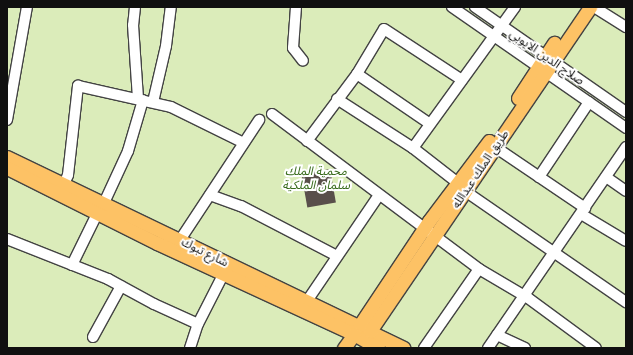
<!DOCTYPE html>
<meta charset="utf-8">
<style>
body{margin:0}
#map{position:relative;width:633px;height:355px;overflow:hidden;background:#fffbf2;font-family:"Playfair Display","Noto Sans Arabic",serif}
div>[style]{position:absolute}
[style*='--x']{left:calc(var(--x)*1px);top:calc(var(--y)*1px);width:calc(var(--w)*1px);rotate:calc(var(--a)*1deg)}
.green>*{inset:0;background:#dbecba;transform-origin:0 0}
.building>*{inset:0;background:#594f4b;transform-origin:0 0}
.roads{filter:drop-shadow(1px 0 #434343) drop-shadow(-1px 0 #434343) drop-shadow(0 1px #434343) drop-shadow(0 -1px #434343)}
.minor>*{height:10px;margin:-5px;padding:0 5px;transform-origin:5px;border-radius:5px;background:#fff}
.major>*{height:13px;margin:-6.5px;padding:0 6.5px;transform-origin:6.5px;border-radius:6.5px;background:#fdc265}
span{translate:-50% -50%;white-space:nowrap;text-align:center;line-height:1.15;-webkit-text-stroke:4px #fff;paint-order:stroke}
.street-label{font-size:12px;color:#101010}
.park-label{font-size:12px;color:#386b1c;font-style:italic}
.frame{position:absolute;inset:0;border:8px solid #101010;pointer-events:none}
</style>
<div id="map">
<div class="green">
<i style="left:7px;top:7px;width:619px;height:341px"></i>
</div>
<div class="building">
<i style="left:330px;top:169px;width:34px;height:29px;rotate:80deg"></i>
</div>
<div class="roads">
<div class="minor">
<i style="--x:135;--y:7;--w:18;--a:96"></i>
<i style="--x:133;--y:25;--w:74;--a:86.1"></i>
<i style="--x:296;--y:7;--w:41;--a:94.2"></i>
<i style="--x:293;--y:48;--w:16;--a:52"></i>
<i style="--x:452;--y:7;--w:212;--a:34.8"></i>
<i style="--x:475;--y:7;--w:184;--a:34.8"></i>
<i style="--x:594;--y:7;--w:38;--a:32"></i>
<i style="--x:357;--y:74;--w:88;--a:34.4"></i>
<i style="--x:337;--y:99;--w:90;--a:32.8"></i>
<i style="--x:413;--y:148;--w:57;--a:37.9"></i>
<i style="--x:153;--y:102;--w:57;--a:-76.9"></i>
<i style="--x:166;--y:46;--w:39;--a:-83"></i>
<i style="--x:272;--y:114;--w:259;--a:36.8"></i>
<i style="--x:479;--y:269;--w:57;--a:30.6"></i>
<i style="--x:528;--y:298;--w:84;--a:36.3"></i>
<i style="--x:7;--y:120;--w:115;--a:-80"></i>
<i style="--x:307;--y:141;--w:84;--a:-53.3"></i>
<i style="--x:357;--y:74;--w:52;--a:-59"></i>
<i style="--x:384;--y:29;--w:93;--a:33.2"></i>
<i style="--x:495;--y:147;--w:109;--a:34.1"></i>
<i style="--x:413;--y:148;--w:174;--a:-54.1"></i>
<i style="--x:539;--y:177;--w:90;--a:-56.3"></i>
<i style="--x:606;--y:177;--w:24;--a:35"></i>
<i style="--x:64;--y:184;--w:10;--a:-66"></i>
<i style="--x:68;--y:175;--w:90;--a:-83.6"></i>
<i style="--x:78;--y:86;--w:95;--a:12.7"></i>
<i style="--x:171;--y:107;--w:81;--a:26.3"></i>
<i style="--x:465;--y:191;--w:196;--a:34.6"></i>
<i style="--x:210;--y:195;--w:33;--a:20"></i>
<i style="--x:241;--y:206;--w:108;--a:27.5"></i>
<i style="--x:104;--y:203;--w:57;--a:-65.2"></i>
<i style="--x:128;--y:151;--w:53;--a:-73.6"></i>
<i style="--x:581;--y:214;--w:52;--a:31"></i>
<i style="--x:7;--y:239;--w:109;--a:21.6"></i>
<i style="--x:108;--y:279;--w:52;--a:28.5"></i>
<i style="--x:154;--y:304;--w:48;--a:24.4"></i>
<i style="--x:180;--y:240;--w:144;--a:-56.6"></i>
<i style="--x:72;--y:265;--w:59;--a:-63.9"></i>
<i style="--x:307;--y:301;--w:128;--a:-55.8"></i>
<i style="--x:497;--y:335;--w:31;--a:25"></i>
<i style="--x:93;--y:337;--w:58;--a:-61.2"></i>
<i style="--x:190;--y:348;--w:25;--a:-72"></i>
<i style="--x:198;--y:324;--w:55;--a:-63"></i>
<i style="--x:424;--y:348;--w:96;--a:-55.2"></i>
<i style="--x:488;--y:348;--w:244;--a:-55.5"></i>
</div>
<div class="major">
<i style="--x:518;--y:98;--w:66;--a:-56.8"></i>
<i style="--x:7;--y:157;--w:440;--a:25.7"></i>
<i style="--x:7;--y:168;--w:168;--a:26.6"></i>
<i style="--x:157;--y:243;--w:217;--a:24.8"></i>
<i style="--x:354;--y:334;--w:28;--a:30"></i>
<i style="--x:359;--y:326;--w:126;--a:-56.3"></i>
<i style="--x:429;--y:221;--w:100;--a:-53.1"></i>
<i style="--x:370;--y:331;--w:392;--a:-55.8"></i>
<i style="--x:344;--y:348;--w:17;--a:-54"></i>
</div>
</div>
<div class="street-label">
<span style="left:547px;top:57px;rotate:35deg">صلاح الدين الايوبي</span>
<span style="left:480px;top:169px;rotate:-56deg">طريق الملك عبدالله</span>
<span style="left:205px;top:252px;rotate:26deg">شارع تبوك</span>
</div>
<div class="park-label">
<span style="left:316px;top:178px">محمية الملك<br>سلمان الملكية</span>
</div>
<div class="frame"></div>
</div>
